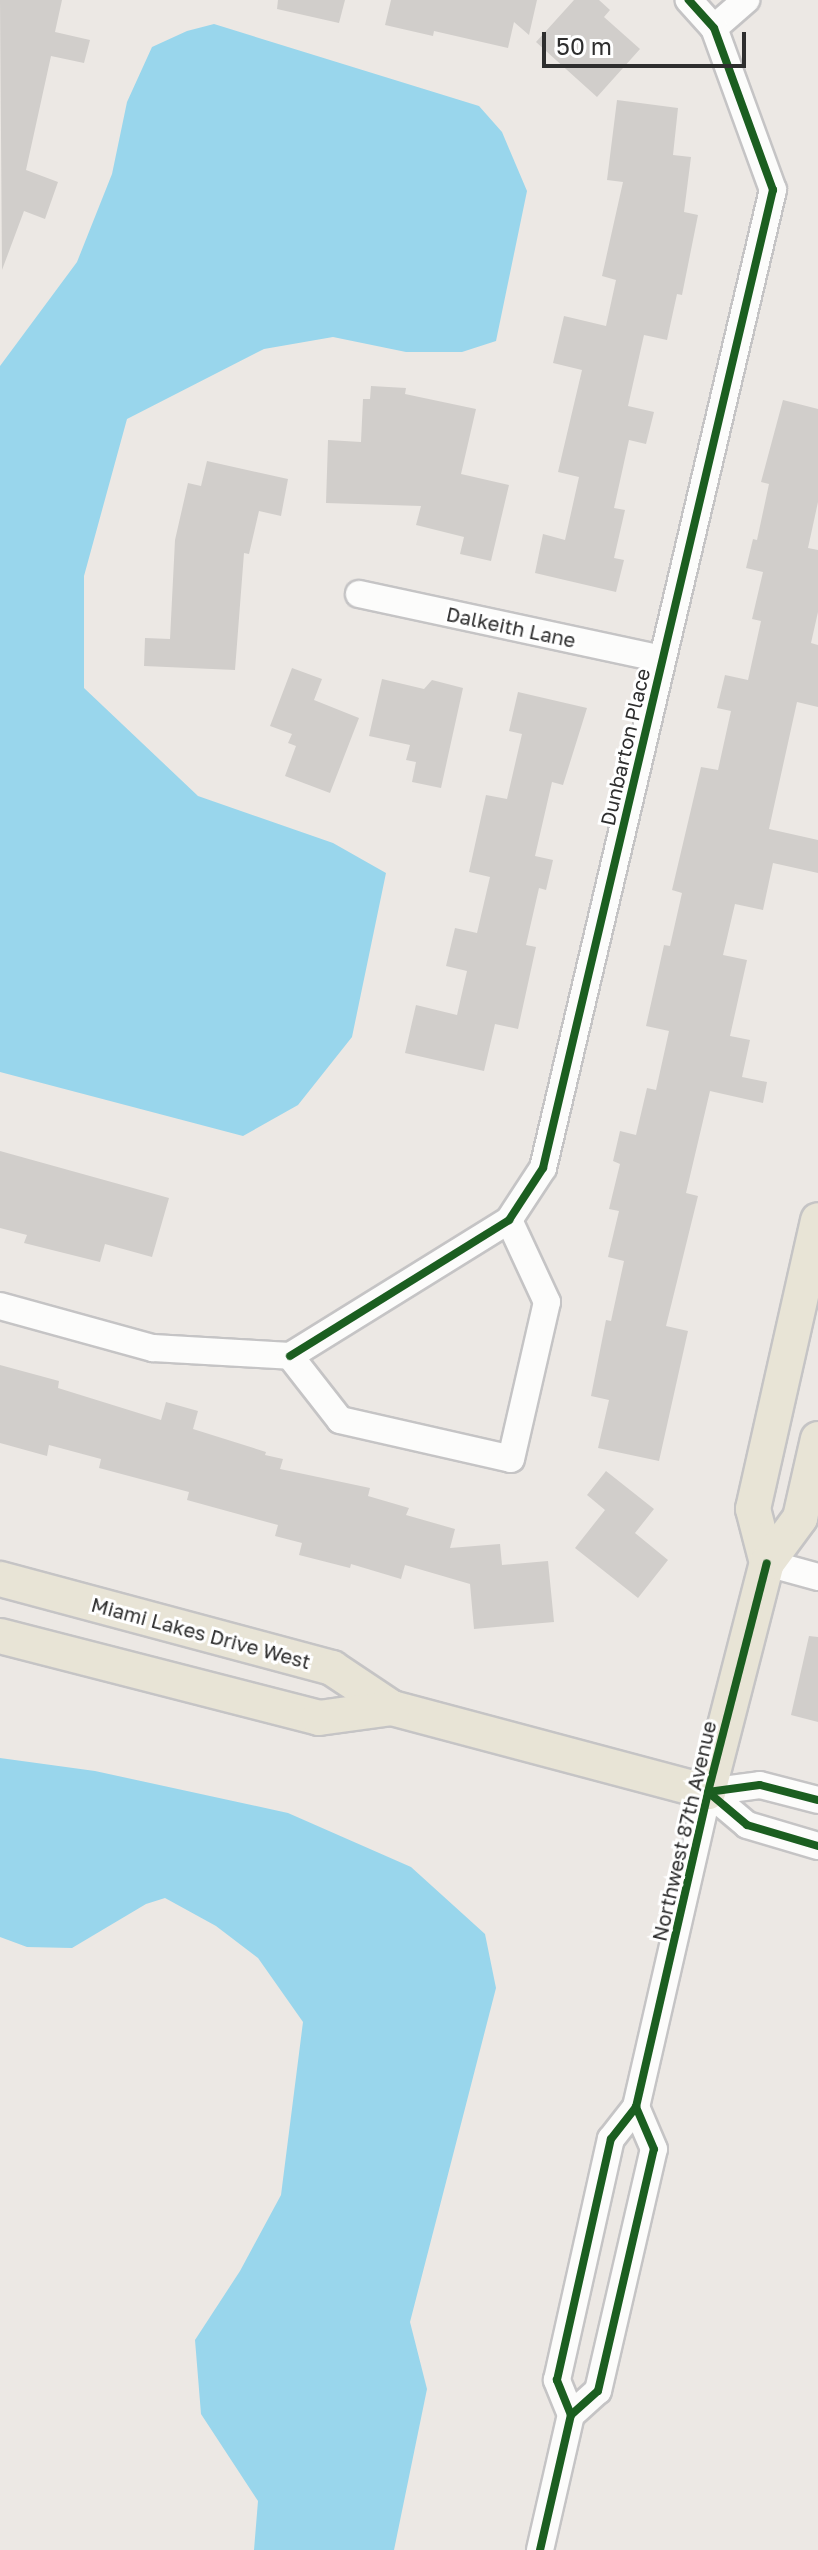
<!DOCTYPE html>
<style>
body{margin:0}
#map{position:relative;width:818px;height:2550px;overflow:hidden;background:#ece8e4;font-family:"Golos Text",sans-serif}
div>[style]{position:absolute}
[style*='--x']{left:calc(var(--x)*1px);top:calc(var(--y)*1px);width:calc(var(--w)*1px);rotate:calc(var(--a)*1deg)}
.water>*{inset:0;background:#99d6ec}
.building>*{inset:0;background:#d1cecb}
.roads{filter:drop-shadow(2px 0 #c5c4c5) drop-shadow(-2px 0 #c5c4c5) drop-shadow(0 2px #c5c4c5) drop-shadow(0 -2px #c5c4c5)}
.minor>*{height:26px;margin:-13px;padding:0 13px;transform-origin:13px;border-radius:13px;background:#fcfcfb}
.major>*{height:34px;margin:-17px;padding:0 17px;transform-origin:17px;border-radius:17px;background:#e8e4d6}
.cycleway>*{height:8px;margin:-4px;padding:0 4px;transform-origin:4px;border-radius:4px;background:#1b5e20}
span{translate:-50% -50%;white-space:nowrap;text-align:center;line-height:1.15;-webkit-text-stroke:6px #fff;paint-order:stroke}
.street-label{font-size:20px;color:#2e2e2e}
.scale{position:absolute;left:542px;top:32px;width:204px;height:36px;box-sizing:border-box;border:4px solid #2e2e2e;border-top:0;padding-left:10px;font-size:24px;line-height:28px;white-space:nowrap;color:#2e2e2e;-webkit-text-stroke:6px #fff;paint-order:stroke}
</style>
<div id="map">
<div class="water">
<i style="clip-path:polygon(214px 24px,479px 106px,502px 132px,527px 191px,496px 341px,462px 352px,406px 352px,333px 337px,264px 349px,127px 419px,84px 576px,84px 688px,198px 796px,333px 843px,386px 873px,352px 1037px,298px 1105px,243px 1136px,0 1072px,0 366px,77px 262px,112px 174px,127px 102px,152px 47px,187px 31px)"></i>
<i style="clip-path:polygon(0 1758px,95px 1771px,288px 1813px,411px 1867px,485px 1934px,496px 1988px,410px 2322px,427px 2389px,394px 2550px,254px 2550px,258px 2501px,201px 2414px,195px 2340px,240px 2271px,281px 2195px,303px 2022px,258px 1958px,216px 1926px,165px 1898px,146px 1904px,72px 1948px,27px 1947px,0 1937px)"></i>
</div>
<div class="building">
<i style="clip-path:polygon(0 0,62px 0,55px 32px,90px 40px,84px 63px,51px 56px,26px 170px,58px 182px,45px 219px,24px 211px,2px 270px)"></i>
<i style="clip-path:polygon(278px 0,345px 0,339px 23px,277px 9px)"></i>
<i style="clip-path:polygon(391px 0,537px 0,529px 35px,514px 22px,508px 48px,434px 31px,433px 36px,385px 25px)"></i>
<i style="clip-path:polygon(574px 0,599px 0,610px 10px,604px 17px,640px 49px,597px 97px,536px 42px)"></i>
<i style="clip-path:polygon(617px 100px,678px 108px,673px 155px,691px 157px,684px 212px,698px 215px,682px 295px,677px 294px,667px 340px,644px 335px,628px 406px,654px 412px,646px 444px,629px 440px,614px 508px,625px 510px,614px 558px,624px 560px,616px 592px,535px 573px,543px 534px,565px 540px,579px 477px,558px 472px,582px 370px,553px 363px,564px 316px,606px 326px,616px 280px,602px 276px,623px 182px,607px 180px)"></i>
<i style="clip-path:polygon(371px 386px,406px 388px,405px 394px,476px 409px,461px 474px,509px 485px,491px 561px,460px 554px,464px 537px,416px 525px,421px 506px,326px 503px,328px 440px,361px 442px,363px 399px,370px 399px)"></i>
<i style="clip-path:polygon(783px 400px,818px 409px,818px 502px,808px 548px,818px 550px,818px 612px,811px 643px,818px 645px,818px 707px,797px 702px,769px 829px,818px 840px,818px 873px,773px 863px,763px 910px,735px 904px,723px 955px,747px 960px,730px 1036px,750px 1040px,742px 1077px,767px 1082px,763px 1103px,710px 1091px,686px 1193px,698px 1196px,666px 1326px,688px 1331px,659px 1461px,598px 1448px,609px 1400px,591px 1396px,606px 1320px,611px 1321px,624px 1261px,608px 1257px,619px 1211px,609px 1209px,620px 1164px,613px 1161px,620px 1131px,636px 1135px,647px 1088px,656px 1090px,669px 1031px,646px 1026px,664px 945px,670px 946px,682px 893px,672px 890px,701px 767px,718px 770px,731px 711px,717px 708px,725px 675px,748px 680px,761px 621px,752px 619px,763px 572px,746px 568px,753px 539px,757px 540px,769px 484px,761px 482px)"></i>
<i style="clip-path:polygon(207px 461px,288px 479px,281px 516px,259px 511px,249px 554px,244px 553px,235px 670px,144px 666px,145px 638px,170px 639px,175px 540px,188px 483px,201px 486px)"></i>
<i style="clip-path:polygon(292px 668px,322px 679px,314px 700px,359px 718px,330px 793px,285px 776px,296px 746px,288px 743px,292px 734px,270px 726px)"></i>
<i style="clip-path:polygon(382px 679px,424px 689px,432px 680px,463px 688px,441px 788px,412px 782px,416px 762px,406px 760px,410px 745px,369px 736px)"></i>
<i style="clip-path:polygon(518px 692px,587px 708px,563px 785px,552px 782px,535px 856px,553px 860px,546px 890px,539px 888px,526px 945px,536px 947px,518px 1029px,495px 1024px,484px 1071px,405px 1053px,416px 1005px,457px 1015px,467px 971px,446px 966px,455px 928px,477px 933px,490px 877px,469px 872px,486px 795px,507px 799px,522px 734px,509px 731px)"></i>
<i style="clip-path:polygon(0 1151px,169px 1198px,152px 1257px,105px 1244px,100px 1262px,24px 1243px,27px 1235px,0 1228px)"></i>
<i style="clip-path:polygon(0 1365px,59px 1381px,58px 1388px,161px 1420px,166px 1402px,198px 1411px,193px 1429px,266px 1452px,265px 1455px,283px 1459px,280px 1469px,370px 1488px,368px 1496px,409px 1508px,406px 1515px,455px 1529px,450px 1548px,500px 1544px,502px 1565px,548px 1561px,554px 1622px,474px 1629px,470px 1584px,405px 1565px,401px 1579px,351px 1564px,350px 1568px,299px 1555px,302px 1543px,275px 1536px,278px 1525px,187px 1500px,189px 1492px,99px 1468px,101px 1459px,49px 1445px,47px 1456px,0 1443px)"></i>
<i style="clip-path:polygon(606px 1471px,654px 1509px,635px 1533px,668px 1560px,638px 1598px,575px 1548px,605px 1510px,587px 1495px)"></i>
<i style="clip-path:polygon(809px 1636px,818px 1637px,818px 1722px,791px 1715px)"></i>
</div>
<div class="roads">
<div class="minor">
<i style="--x:714;--y:28;--w:43;--a:-41.2"></i>
<i style="--x:359;--y:594;--w:310;--a:12.1"></i>
<i style="--x:0;--y:1306;--w:159;--a:15.4"></i>
<i style="--x:153;--y:1348;--w:137;--a:3.3"></i>
<i style="--x:290;--y:1356;--w:258;--a:-31.8"></i>
<i style="--x:509;--y:1220;--w:62;--a:-56.8"></i>
<i style="--x:543;--y:1168;--w:1005;--a:-76.77"></i>
<i style="--x:773;--y:190;--w:172;--a:-110"></i>
<i style="--x:714;--y:28;--w:38;--a:-132"></i>
<i style="--x:290;--y:1356;--w:81;--a:52"></i>
<i style="--x:340;--y:1420;--w:175;--a:12.8"></i>
<i style="--x:511;--y:1459;--w:161;--a:-77.1"></i>
<i style="--x:547;--y:1302;--w:90;--a:-114.9"></i>
<i style="--x:767;--y:1563;--w:53;--a:15.4"></i>
<i style="--x:708;--y:1792;--w:51;--a:40.2"></i>
<i style="--x:747;--y:1825;--w:74;--a:16.5"></i>
<i style="--x:708;--y:1792;--w:52;--a:-7.7"></i>
<i style="--x:760;--y:1785;--w:60;--a:14.5"></i>
<i style="--x:571;--y:2415;--w:36;--a:-42"></i>
<i style="--x:598;--y:2391;--w:248;--a:-77"></i>
<i style="--x:654;--y:2149;--w:46;--a:-113.2"></i>
<i style="--x:540;--y:2550;--w:139;--a:-77.1"></i>
<i style="--x:571;--y:2415;--w:38;--a:-112"></i>
<i style="--x:557;--y:2380;--w:247;--a:-77.4"></i>
<i style="--x:611;--y:2139;--w:41;--a:-52"></i>
<i style="--x:636;--y:2107;--w:323;--a:-77.1"></i>
</div>
<div class="major">
<i style="--x:767;--y:1563;--w:56;--a:-104.5"></i>
<i style="--x:753;--y:1509;--w:296;--a:-77.3"></i>
<i style="--x:0;--y:1579;--w:344;--a:15"></i>
<i style="--x:332;--y:1668;--w:72;--a:33.7"></i>
<i style="--x:392;--y:1708;--w:327;--a:14.9"></i>
<i style="--x:708;--y:1792;--w:236;--a:-75.6"></i>
<i style="--x:767;--y:1563;--w:56;--a:-53.7"></i>
<i style="--x:800;--y:1518;--w:81;--a:-77.2"></i>
<i style="--x:0;--y:1636;--w:329;--a:14.4"></i>
<i style="--x:319;--y:1718;--w:74;--a:-7.8"></i>
</div>
</div>
<div class="cycleway">
<i style="--x:290;--y:1356;--w:258;--a:-31.8"></i>
<i style="--x:509;--y:1220;--w:62;--a:-56.8"></i>
<i style="--x:543;--y:1168;--w:1005;--a:-76.77"></i>
<i style="--x:773;--y:190;--w:172;--a:-110"></i>
<i style="--x:714;--y:28;--w:38;--a:-132"></i>
<i style="--x:708;--y:1792;--w:51;--a:40.2"></i>
<i style="--x:747;--y:1825;--w:74;--a:16.5"></i>
<i style="--x:708;--y:1792;--w:52;--a:-7.7"></i>
<i style="--x:760;--y:1785;--w:60;--a:14.5"></i>
<i style="--x:571;--y:2415;--w:36;--a:-42"></i>
<i style="--x:598;--y:2391;--w:248;--a:-77"></i>
<i style="--x:654;--y:2149;--w:46;--a:-113.2"></i>
<i style="--x:540;--y:2550;--w:139;--a:-77.1"></i>
<i style="--x:571;--y:2415;--w:38;--a:-112"></i>
<i style="--x:557;--y:2380;--w:247;--a:-77.4"></i>
<i style="--x:611;--y:2139;--w:41;--a:-52"></i>
<i style="--x:636;--y:2107;--w:323;--a:-77.1"></i>
<i style="--x:708;--y:1792;--w:236;--a:-75.6"></i>
</div>
<div class="street-label">
<span style="left:511px;top:627px;rotate:12deg">Dalkeith Lane</span>
<span style="left:625px;top:747px;rotate:-77deg">Dunbarton Place</span>
<span style="left:201px;top:1633px;rotate:15deg">Miami Lakes Drive West</span>
<span style="left:684px;top:1831px;rotate:-77deg">Northwest 87th Avenue</span>
</div>
<div class="scale">50 m</div>
</div>
